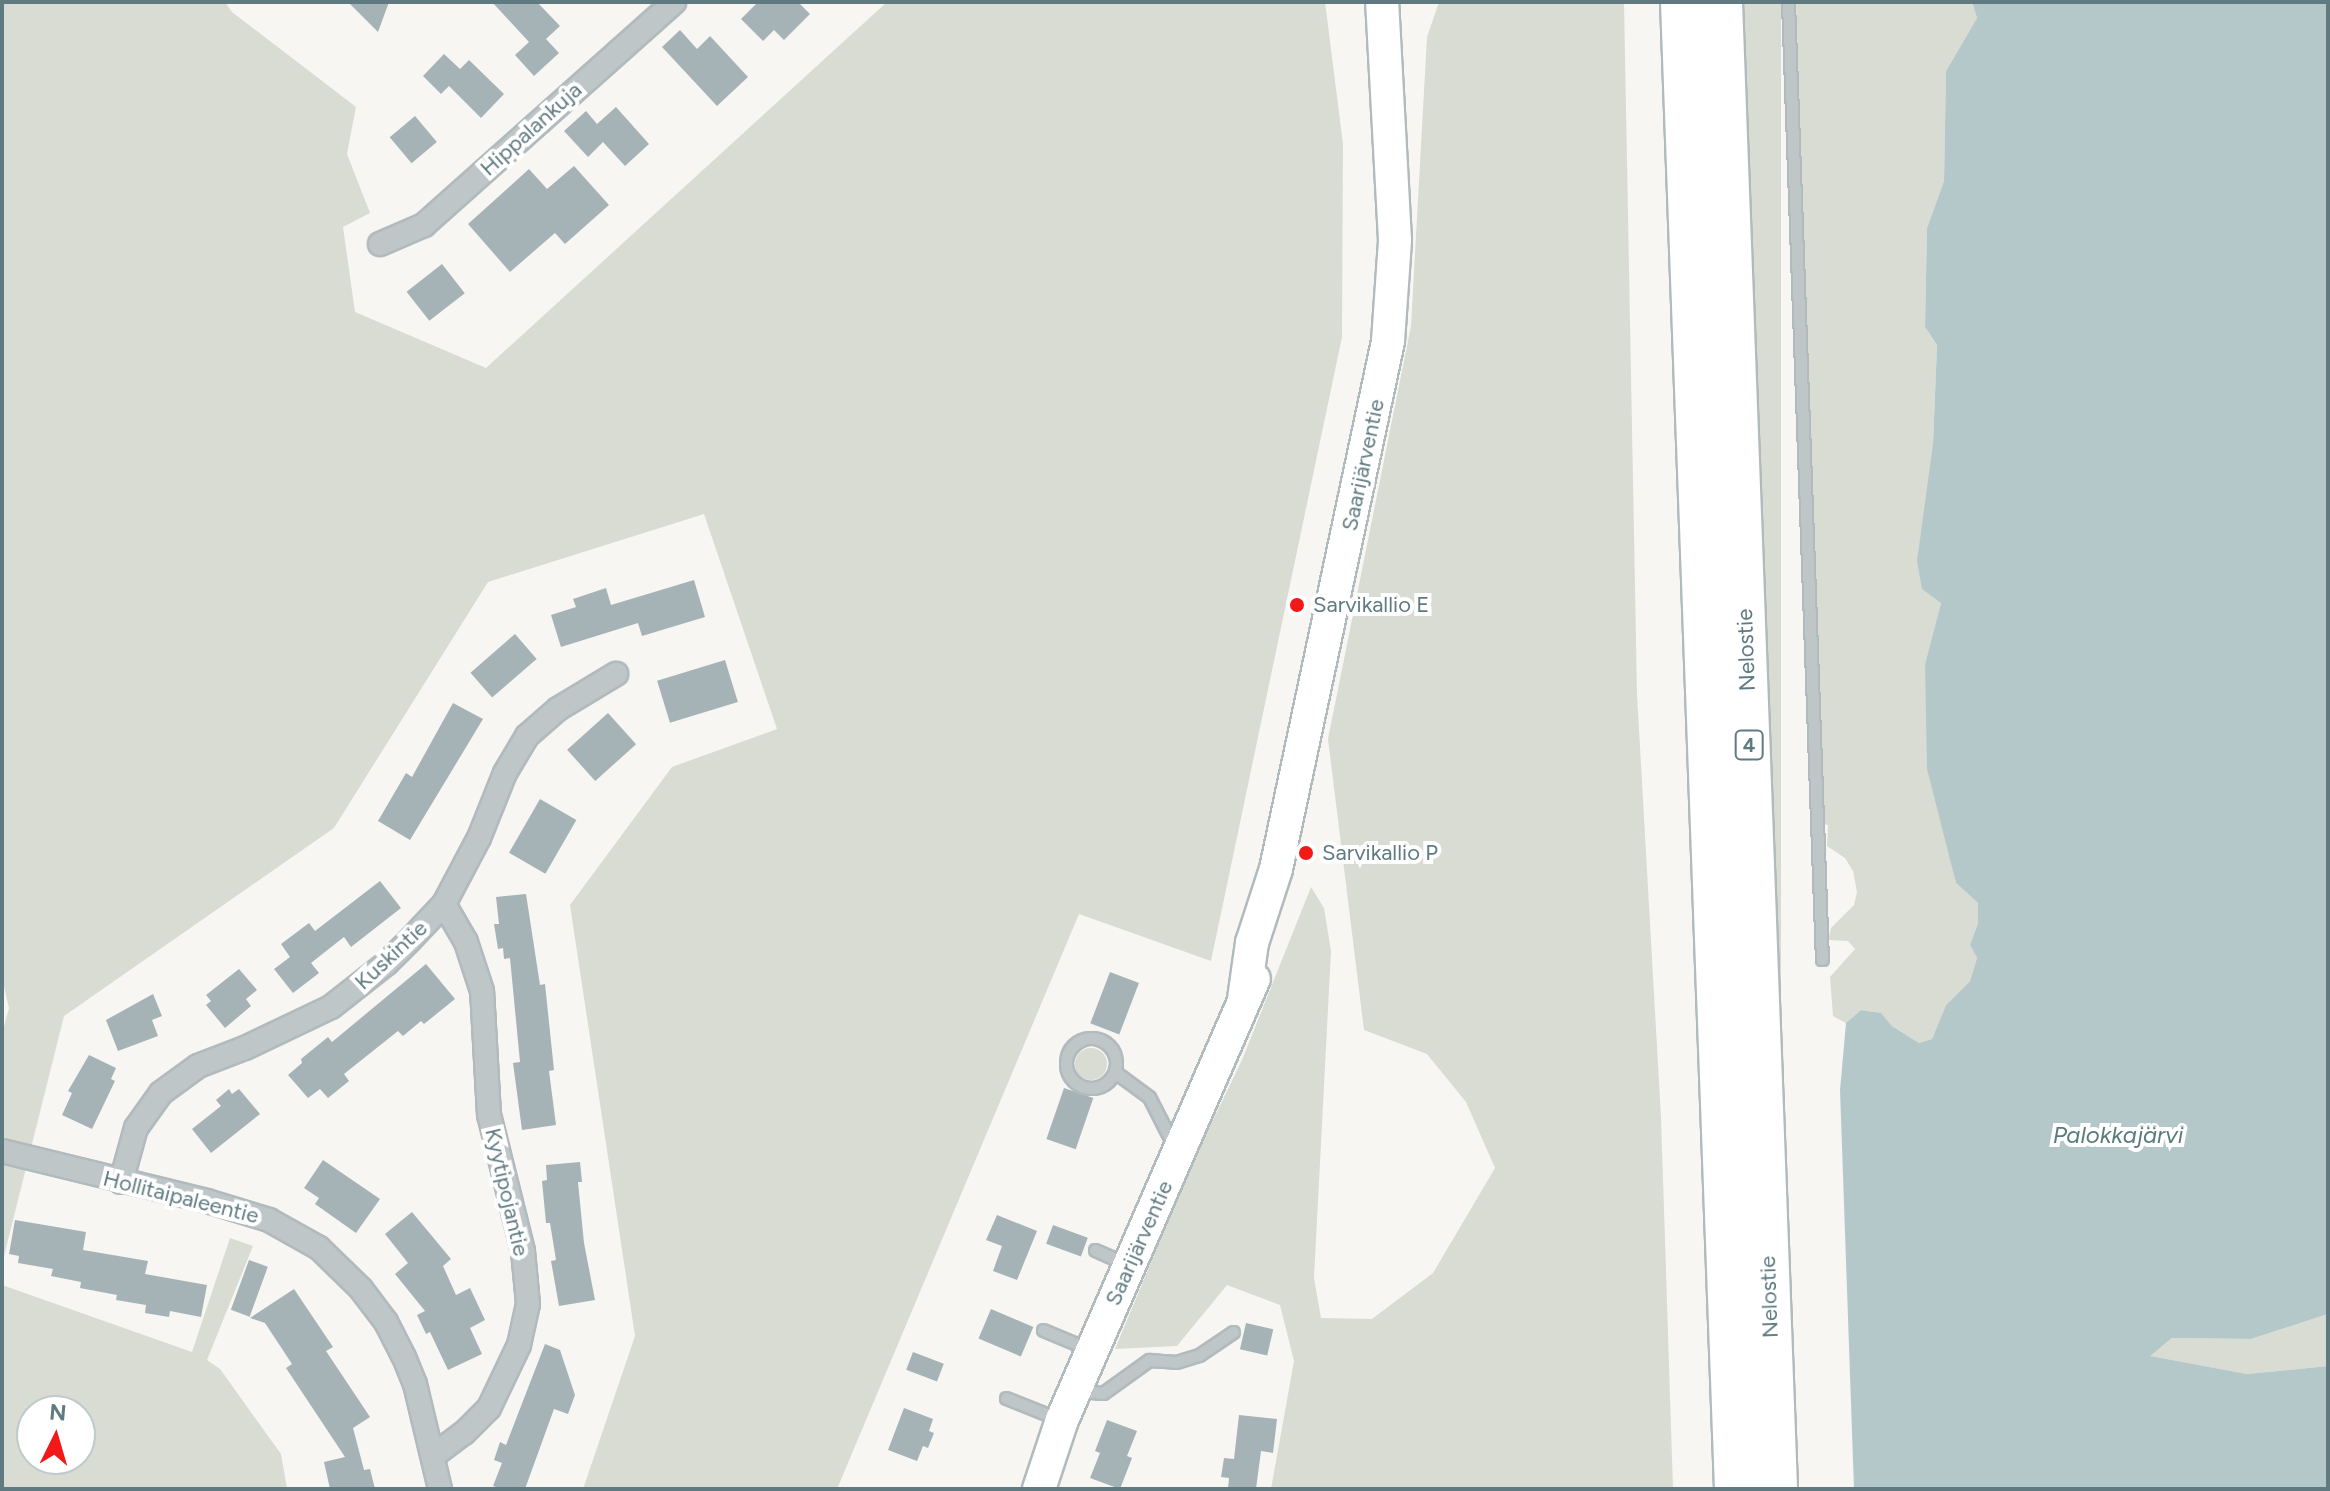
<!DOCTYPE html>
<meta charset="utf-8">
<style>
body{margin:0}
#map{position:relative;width:2330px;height:1491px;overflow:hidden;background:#f7f6f3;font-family:Figtree,sans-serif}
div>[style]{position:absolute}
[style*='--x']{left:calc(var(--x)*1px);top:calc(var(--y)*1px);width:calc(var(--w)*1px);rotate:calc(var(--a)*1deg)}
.green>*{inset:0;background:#d8dcd2;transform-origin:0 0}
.round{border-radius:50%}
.water>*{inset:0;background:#b5c8c9}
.building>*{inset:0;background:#a5b3b6;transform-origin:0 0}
.roads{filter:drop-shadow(2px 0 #b1babd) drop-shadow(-2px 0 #b1babd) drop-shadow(0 2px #b1babd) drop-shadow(0 -2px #b1babd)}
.service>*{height:11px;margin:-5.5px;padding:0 5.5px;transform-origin:5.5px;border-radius:5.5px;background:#bfc6c8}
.service>.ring{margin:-5.5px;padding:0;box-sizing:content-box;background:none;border:11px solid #bfc6c8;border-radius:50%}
.minor>*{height:22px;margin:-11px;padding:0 11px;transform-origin:11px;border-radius:11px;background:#bfc6c8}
.secondary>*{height:32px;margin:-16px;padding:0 16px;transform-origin:16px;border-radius:16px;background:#fff}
.motorway>*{height:42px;margin:-21px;padding:0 21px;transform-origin:21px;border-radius:21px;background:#fff}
.dots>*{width:22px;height:22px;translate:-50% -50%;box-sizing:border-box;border:4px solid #fff;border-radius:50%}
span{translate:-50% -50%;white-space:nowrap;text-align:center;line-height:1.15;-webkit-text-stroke:8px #fff;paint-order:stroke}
.shield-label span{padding:2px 6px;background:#fff;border:2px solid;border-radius:6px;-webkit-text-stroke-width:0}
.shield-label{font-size:20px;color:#5f7a81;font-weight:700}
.street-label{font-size:22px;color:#5f7a81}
.poi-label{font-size:22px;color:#5f7a81}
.left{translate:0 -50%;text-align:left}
.water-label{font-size:24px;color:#5a7b7c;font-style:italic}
.frame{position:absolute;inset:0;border:4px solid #5f7a81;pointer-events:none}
.north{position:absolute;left:16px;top:1395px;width:80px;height:80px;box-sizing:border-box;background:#fff;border:2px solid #bfcacd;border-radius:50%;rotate:5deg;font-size:22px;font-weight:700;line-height:32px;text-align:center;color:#5f7a81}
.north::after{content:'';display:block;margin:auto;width:28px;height:36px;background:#f21918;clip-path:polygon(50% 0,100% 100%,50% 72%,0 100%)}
</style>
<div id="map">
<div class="green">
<i style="clip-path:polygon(2px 2px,225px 2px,232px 12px,356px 107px,347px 154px,370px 213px,343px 227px,355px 312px,486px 368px,887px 2px,1325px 2px,1343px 144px,1342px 337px,1211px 961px,1079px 914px,837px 1489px,583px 1489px,635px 1336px,570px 905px,672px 767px,777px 729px,704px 514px,488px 582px,334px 828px,64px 1016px,2px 1264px,2px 1034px,9px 1008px,2px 978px)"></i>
<i style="clip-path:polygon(1439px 2px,1624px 2px,1637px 694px,1661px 1117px,1673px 1489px,1271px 1489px,1294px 1361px,1280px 1305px,1227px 1285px,1177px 1346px,1115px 1349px,1194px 1159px,1242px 1060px,1311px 887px,1324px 908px,1331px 951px,1314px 1278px,1321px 1318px,1372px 1319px,1433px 1273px,1495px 1168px,1466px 1102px,1427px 1054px,1364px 1030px,1328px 739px,1411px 326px,1427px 37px)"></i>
<i style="left:1742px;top:2px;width:39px;height:1488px"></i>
<i style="clip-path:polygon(1796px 2px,1972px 2px,1977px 18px,1946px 71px,1944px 181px,1927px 228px,1925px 327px,1937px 345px,1933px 444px,1941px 603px,1925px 664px,1944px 829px,1956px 883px,1978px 903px,1978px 923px,1970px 945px,1977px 958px,1970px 981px,1946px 1005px,1932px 1039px,1919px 1043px,1892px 1026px,1880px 1013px,1861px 1010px,1846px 1023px,1833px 1016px,1830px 977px,1855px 949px,1848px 941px,1828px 940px,1831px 928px,1854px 905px,1857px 892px,1853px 871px,1845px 858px,1827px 846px,1828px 825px,1823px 824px)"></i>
<i class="round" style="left:1075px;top:1048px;width:32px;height:32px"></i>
<i style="clip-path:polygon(evenodd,230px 1238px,253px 1246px,207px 1360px,220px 1369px,281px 1454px,287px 1489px,2px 1489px,2px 1285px,192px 1352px,230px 1238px,80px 1411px,80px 1459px,32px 1459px,32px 1411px,80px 1411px)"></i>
<i style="clip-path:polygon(2328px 1314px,2328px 1366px,2247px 1374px,2149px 1356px,2172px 1338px,2251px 1339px)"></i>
</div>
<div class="water">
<i style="clip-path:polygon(1972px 2px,2328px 2px,2328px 1314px,2251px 1339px,2172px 1338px,2150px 1356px,2247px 1374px,2328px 1366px,2328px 1489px,1854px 1489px,1840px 1090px,1846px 1023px,1861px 1010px,1881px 1013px,1892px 1026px,1919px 1043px,1932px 1039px,1946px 1005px,1970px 981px,1977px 958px,1970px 945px,1978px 923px,1978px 903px,1956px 883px,1927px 769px,1925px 664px,1941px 603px,1922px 589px,1917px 561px,1933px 444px,1937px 345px,1925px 327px,1927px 228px,1944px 181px,1946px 71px,1977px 18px)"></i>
</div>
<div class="building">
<i style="clip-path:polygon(348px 2px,389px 2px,378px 32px)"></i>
<i style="clip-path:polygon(492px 2px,537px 2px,560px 26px,546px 39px,559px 53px,534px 76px,515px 55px,529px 42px)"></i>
<i style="clip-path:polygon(758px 2px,798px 2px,810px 14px,784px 40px,774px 30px,763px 41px,741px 19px)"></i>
<i style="clip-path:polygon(680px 30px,697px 49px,710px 36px,748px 77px,717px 106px,662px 47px)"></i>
<i style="clip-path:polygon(444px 54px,460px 69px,469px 60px,504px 94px,481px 118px,449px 86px,441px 94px,423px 76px)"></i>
<i style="clip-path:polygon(616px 107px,649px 144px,625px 166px,603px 142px,588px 157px,564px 131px,586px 111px,597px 124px)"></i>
<i style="left:415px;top:116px;width:34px;height:33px;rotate:50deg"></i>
<i style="clip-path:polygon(574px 166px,609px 205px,565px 244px,555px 233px,510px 272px,468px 224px,529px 169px,547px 189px)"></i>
<i style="left:442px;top:264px;width:37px;height:45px;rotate:52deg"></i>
<i style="clip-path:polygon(694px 580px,705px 617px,642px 636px,638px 623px,561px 647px,551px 615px,576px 607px,573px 599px,606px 588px,611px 605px)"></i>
<i style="left:515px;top:634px;width:33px;height:59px;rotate:49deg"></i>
<i style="left:725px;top:660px;width:44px;height:71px;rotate:73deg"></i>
<i style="clip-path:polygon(453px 703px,483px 719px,410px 840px,378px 821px,406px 773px,412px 777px)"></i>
<i style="left:608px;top:713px;width:42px;height:55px;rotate:48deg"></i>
<i style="left:540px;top:799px;width:42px;height:62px;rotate:30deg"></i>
<i style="clip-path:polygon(380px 881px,401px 908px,351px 947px,344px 937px,311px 963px,319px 973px,293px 993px,274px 969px,290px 957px,281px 944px,309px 923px,315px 931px)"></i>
<i style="clip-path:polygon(526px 894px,540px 985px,545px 984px,554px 1070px,549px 1071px,556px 1125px,522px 1130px,513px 1063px,520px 1062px,510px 958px,504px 959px,503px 948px,498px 949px,494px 924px,499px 924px,496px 897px)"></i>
<i style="clip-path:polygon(426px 964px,455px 999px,424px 1024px,421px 1021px,403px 1036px,398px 1031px,344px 1074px,349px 1081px,328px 1098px,320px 1089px,308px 1098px,288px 1075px,302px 1063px,301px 1059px,328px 1037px,332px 1042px)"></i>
<i style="clip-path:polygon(239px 969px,257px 990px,246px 999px,251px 1006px,225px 1028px,206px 1005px,211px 1001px,206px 995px)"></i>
<i style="left:1110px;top:972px;width:31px;height:55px;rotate:21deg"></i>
<i style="clip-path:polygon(153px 994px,162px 1016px,152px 1020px,158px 1036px,118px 1051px,106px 1020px)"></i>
<i style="clip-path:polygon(89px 1055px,116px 1068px,111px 1079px,115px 1081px,92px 1129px,62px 1115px,72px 1093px,68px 1091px)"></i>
<i style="left:1064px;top:1088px;width:31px;height:54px;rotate:19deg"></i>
<i style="clip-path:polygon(229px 1089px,232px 1094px,239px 1089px,260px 1114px,211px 1153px,192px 1129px,221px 1106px,216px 1100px)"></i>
<i style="clip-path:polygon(323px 1160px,380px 1199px,356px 1233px,315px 1204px,319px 1198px,304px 1188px)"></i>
<i style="clip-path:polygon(580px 1162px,582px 1182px,578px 1182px,584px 1243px,595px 1300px,559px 1306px,551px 1261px,556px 1260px,550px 1223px,546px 1223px,542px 1181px,547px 1180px,546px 1165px)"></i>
<i style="clip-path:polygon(412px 1212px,451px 1259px,443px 1266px,456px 1295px,470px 1288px,485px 1320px,470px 1328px,482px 1354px,448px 1370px,430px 1332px,426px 1334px,417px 1315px,425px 1311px,395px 1274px,408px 1263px,385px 1234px)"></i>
<i style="clip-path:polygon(997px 1215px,1037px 1231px,1017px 1280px,993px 1271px,1002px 1246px,986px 1240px)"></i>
<i style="clip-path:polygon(15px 1220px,86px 1232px,83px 1250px,148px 1261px,145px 1274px,207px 1285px,201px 1317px,170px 1311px,169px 1317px,145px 1313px,146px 1305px,116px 1300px,117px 1295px,80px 1288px,81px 1282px,51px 1276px,53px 1269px,18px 1263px,19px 1256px,9px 1254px)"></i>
<i style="left:1053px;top:1225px;width:37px;height:20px;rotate:20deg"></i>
<i style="left:249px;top:1260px;width:20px;height:53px;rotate:20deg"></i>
<i style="clip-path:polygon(294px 1289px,333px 1347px,326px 1351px,370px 1417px,353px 1428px,364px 1470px,370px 1469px,375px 1489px,330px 1489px,324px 1462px,345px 1457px,286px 1368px,292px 1364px,265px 1323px,250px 1318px)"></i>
<i style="left:991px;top:1309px;width:46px;height:32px;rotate:23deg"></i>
<i style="left:1246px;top:1323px;width:28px;height:27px;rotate:13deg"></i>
<i style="clip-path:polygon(545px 1344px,560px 1350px,575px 1395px,568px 1414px,554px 1409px,525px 1489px,502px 1489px,493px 1486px,502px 1463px,494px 1460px,500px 1442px,506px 1445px)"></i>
<i style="left:913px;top:1352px;width:33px;height:19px;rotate:21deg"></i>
<i style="clip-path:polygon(904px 1408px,933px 1419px,929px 1431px,934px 1433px,928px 1448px,923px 1446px,917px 1461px,888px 1450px)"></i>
<i style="clip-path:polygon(1239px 1415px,1277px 1419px,1273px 1453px,1261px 1451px,1256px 1489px,1228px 1489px,1229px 1478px,1221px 1477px,1224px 1458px,1234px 1459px)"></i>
<i style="clip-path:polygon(1107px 1420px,1137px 1431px,1127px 1456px,1132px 1458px,1120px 1489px,1090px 1478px,1100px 1453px,1095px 1451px)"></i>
</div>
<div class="roads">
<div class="service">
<i style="--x:1788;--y:2;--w:958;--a:87.97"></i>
<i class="ring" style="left:1066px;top:1038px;width:39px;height:39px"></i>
<i style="--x:1115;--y:1072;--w:42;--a:36.3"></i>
<i style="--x:1149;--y:1097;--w:57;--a:63"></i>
<i style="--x:1095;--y:1250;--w:36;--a:24"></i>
<i style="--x:1043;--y:1330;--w:52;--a:22.6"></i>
<i style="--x:1079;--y:1391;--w:24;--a:5"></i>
<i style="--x:1103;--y:1393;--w:57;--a:-35.7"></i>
<i style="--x:1149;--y:1360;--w:27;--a:4"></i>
<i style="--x:1176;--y:1362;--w:24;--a:-17"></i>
<i style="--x:1199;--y:1355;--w:41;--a:-34.1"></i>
<i style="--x:1006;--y:1398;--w:59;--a:21.8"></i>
</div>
<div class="minor">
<i style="--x:380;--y:244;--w:48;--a:-23.4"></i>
<i style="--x:424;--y:225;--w:335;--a:-41.7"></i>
<i style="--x:2;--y:1151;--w:211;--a:13.7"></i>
<i style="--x:207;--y:1201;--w:65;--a:17"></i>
<i style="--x:269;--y:1220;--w:57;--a:29.2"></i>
<i style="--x:319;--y:1248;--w:59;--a:44.3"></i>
<i style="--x:361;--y:1289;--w:41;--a:52.9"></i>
<i style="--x:386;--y:1322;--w:39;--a:63"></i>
<i style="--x:404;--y:1357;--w:29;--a:68"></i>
<i style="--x:415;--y:1384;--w:108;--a:76.6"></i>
<i style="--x:121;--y:1182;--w:56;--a:-74.5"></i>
<i style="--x:136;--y:1128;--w:43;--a:-54.5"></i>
<i style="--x:161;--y:1093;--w:46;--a:-36.1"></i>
<i style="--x:198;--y:1066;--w:50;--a:-21"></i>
<i style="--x:245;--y:1048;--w:95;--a:-25.5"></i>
<i style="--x:331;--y:1007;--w:71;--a:-38.2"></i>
<i style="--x:387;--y:963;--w:33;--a:-45"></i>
<i style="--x:410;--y:940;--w:50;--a:-46.6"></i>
<i style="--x:444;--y:904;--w:75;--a:-62.1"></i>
<i style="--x:479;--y:838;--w:70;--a:-68.2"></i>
<i style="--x:505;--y:773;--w:43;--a:-59.3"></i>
<i style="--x:527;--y:736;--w:41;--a:-41.1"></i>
<i style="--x:558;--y:709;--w:68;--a:-31.1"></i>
<i style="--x:433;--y:1456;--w:39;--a:-37"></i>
<i style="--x:464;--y:1433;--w:35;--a:-45"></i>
<i style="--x:489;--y:1408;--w:70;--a:-64.5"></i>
<i style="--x:519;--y:1345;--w:42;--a:-77.6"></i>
<i style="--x:528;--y:1304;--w:53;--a:-95.4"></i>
<i style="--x:523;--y:1251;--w:140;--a:-104"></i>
<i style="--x:489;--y:1115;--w:124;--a:-93.2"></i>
<i style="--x:482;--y:991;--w:52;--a:-108.1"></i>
<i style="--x:466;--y:942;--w:44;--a:-120.1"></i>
</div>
<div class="secondary">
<i style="--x:1244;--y:999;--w:57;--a:-81.9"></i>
<i style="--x:1252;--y:943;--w:78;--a:-72"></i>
<i style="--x:1276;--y:869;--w:540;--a:-78.02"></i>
<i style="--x:1388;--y:341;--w:101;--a:-86"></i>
<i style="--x:1395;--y:240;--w:238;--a:-93.1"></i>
<i style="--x:1039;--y:1489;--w:73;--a:-71.6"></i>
<i style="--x:1062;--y:1420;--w:481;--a:-66.5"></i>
</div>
<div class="motorway">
<i style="--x:1682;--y:2;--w:1488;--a:87.92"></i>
<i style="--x:1721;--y:2;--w:1488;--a:87.88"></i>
</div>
</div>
<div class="dots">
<i style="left:1297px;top:605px;background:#f21918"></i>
<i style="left:1306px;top:853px;background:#f21918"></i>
</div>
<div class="shield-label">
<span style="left:1749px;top:745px">4</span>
</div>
<div class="street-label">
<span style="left:531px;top:129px;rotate:-42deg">Hippalankuja</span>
<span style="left:1363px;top:465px;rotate:-78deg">Saarijärventie</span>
<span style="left:1746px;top:650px;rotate:-92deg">Nelostie</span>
<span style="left:391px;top:955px;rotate:-43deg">Kuskintie</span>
<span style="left:507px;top:1192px;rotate:77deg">Kyytipojantie</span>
<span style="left:181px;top:1197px;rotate:14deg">Hollitaipaleentie</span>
<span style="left:1139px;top:1243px;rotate:-66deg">Saarijärventie</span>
<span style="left:1769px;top:1297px;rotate:-92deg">Nelostie</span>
</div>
<div class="poi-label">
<span class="left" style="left:1313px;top:605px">Sarvikallio E</span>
<span class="left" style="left:1322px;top:853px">Sarvikallio P</span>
</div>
<div class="water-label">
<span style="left:2118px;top:1135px">Palokkajärvi</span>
</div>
<div class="frame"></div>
<div class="north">N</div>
</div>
